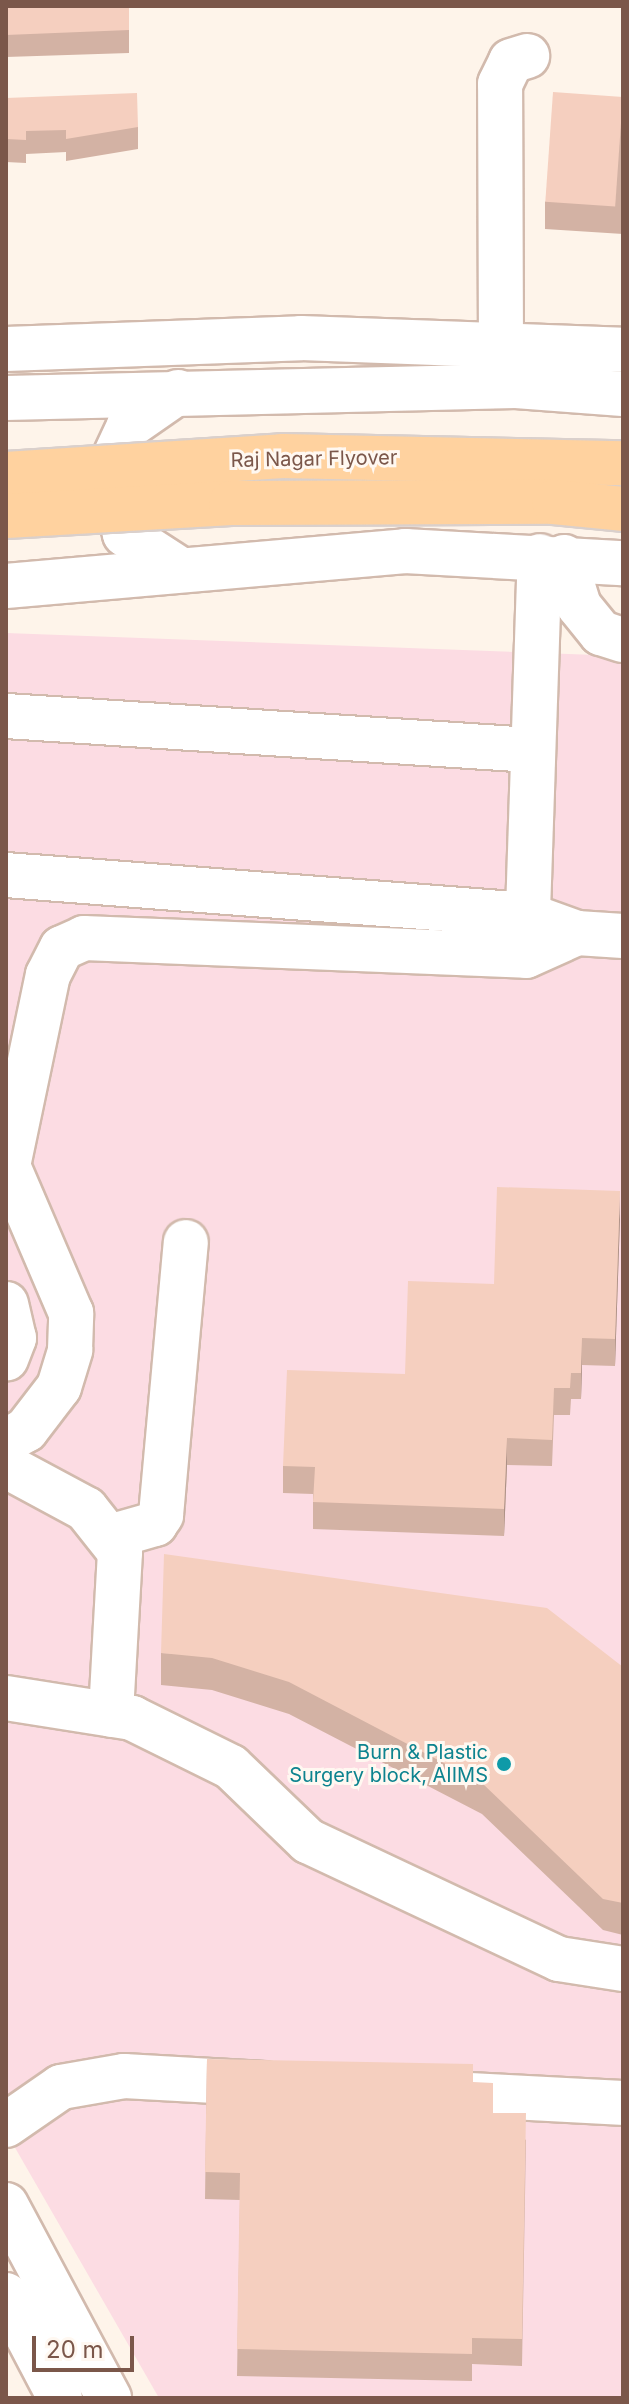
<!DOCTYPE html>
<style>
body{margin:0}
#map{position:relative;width:629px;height:2404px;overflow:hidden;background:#fef4ea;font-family:Inter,sans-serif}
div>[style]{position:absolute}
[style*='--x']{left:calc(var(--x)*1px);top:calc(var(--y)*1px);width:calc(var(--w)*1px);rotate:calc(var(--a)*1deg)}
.medical>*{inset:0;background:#fcdce3}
.roads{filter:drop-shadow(2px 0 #d2baad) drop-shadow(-2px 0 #d2baad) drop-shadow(0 2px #d2baad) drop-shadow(0 -2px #d2baad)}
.minor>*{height:44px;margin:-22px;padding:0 22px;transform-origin:22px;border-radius:22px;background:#fff}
.bridges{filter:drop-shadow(2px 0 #dad0cc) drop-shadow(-2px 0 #dad0cc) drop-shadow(0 2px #dad0cc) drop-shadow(0 -2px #dad0cc)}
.major-bridge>*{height:44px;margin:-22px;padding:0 22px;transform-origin:22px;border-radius:22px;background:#ffd29f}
.wall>*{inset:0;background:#d3b2a4}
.shaded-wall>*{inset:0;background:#ac9186}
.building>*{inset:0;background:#f5cfbf;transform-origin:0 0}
.dots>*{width:22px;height:22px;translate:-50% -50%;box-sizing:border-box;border:4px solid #fff8f1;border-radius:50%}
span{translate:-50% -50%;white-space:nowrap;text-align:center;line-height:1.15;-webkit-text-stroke:6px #fff8f1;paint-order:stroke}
.street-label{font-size:20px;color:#7b574a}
.culture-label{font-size:20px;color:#0d838f}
.right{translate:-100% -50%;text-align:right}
.frame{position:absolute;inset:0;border:8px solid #7b574a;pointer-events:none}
.scale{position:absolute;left:32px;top:2336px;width:102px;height:36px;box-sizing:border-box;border:4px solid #7b574a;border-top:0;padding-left:10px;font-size:24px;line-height:28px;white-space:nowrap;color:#7b574a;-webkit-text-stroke:6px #fff8f1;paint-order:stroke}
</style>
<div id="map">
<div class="medical">
<i style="clip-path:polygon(6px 633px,623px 656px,623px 2398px,159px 2398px,6px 2132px)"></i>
</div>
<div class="roads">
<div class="minor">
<i style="--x:501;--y:346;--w:262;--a:-90.2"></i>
<i style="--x:500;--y:84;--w:25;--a:-64"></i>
<i style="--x:511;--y:61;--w:17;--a:-17"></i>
<i style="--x:6;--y:349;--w:295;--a:-2.1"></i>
<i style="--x:301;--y:338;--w:322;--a:2.1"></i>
<i style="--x:178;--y:392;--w:60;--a:145.2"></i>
<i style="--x:129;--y:426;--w:47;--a:114.9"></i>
<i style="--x:109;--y:469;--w:67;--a:76.2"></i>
<i style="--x:125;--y:534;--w:64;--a:32.9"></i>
<i style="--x:6;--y:398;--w:510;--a:-1.35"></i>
<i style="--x:516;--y:386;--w:107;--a:4.3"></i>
<i style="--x:564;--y:557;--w:51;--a:73"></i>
<i style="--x:579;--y:606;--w:35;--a:51"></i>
<i style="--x:601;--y:633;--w:23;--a:18"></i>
<i style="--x:6;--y:586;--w:401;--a:-5"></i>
<i style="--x:405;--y:551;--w:218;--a:3.2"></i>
<i style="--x:6;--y:716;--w:527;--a:3.7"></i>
<i style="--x:6;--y:875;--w:523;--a:4.39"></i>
<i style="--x:527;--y:915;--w:53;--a:19.8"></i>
<i style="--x:577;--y:933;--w:46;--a:3.7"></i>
<i style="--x:527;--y:942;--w:386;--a:-88.1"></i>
<i style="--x:6;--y:1304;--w:35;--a:77"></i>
<i style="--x:14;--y:1338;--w:22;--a:111"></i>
<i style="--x:6;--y:1441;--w:23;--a:-29"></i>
<i style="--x:26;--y:1430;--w:54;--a:-52.5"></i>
<i style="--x:59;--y:1387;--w:39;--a:-73"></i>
<i style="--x:70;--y:1350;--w:37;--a:-88"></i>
<i style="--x:71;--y:1313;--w:160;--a:-113.2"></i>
<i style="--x:8;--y:1166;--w:195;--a:-78.2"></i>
<i style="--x:48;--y:975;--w:30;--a:-63"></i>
<i style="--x:62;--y:948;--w:24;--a:-24"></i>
<i style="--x:84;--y:938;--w:442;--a:2.3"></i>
<i style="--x:526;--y:956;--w:56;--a:-24.3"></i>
<i style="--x:6;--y:1466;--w:91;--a:28.3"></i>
<i style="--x:86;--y:1509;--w:55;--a:51.7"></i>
<i style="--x:120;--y:1552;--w:163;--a:93.2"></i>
<i style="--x:113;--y:1536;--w:44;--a:-15.9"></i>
<i style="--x:155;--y:1524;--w:11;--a:-56"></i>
<i style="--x:161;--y:1515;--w:274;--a:-84.8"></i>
<i style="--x:6;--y:1698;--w:128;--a:9"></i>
<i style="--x:132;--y:1718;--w:110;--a:26.3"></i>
<i style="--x:231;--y:1767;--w:107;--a:43.9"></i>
<i style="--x:308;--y:1841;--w:277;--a:25.2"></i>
<i style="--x:559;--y:1959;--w:65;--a:8.9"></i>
<i style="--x:434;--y:2093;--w:189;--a:3"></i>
<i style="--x:6;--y:2125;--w:67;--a:-34.6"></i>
<i style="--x:61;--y:2087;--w:64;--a:-9.9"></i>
<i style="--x:124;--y:2076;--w:141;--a:3.2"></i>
<i style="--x:6;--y:2205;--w:219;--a:61.9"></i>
<i style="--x:6;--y:2295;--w:116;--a:62.3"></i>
</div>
</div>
<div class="bridges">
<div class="major-bridge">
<i style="--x:6;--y:474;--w:277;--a:-3.7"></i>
<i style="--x:282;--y:456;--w:341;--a:1.2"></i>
<i style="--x:6;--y:516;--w:225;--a:-3.3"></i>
<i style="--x:231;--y:503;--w:323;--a:-0.2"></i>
<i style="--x:554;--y:502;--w:69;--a:5.8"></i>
</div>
</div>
<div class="wall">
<i style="clip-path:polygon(6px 6px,17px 8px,129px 6px,129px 53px,6px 57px)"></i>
<i style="clip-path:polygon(623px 97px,623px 234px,545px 229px,545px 202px)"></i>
<i style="clip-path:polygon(6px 98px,138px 127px,138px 149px,66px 161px,66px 152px,26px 154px,26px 163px,6px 162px)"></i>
<i style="clip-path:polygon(620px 1218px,615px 1366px,582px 1365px,581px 1399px,571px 1399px,570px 1415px,554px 1415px,552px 1466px,507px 1465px,504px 1536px,313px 1529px,313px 1494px,283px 1493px,283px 1466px,405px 1374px,494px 1284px)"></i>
<i style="clip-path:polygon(161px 1653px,623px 1667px,623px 1935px,603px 1930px,482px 1814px,289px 1714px,212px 1690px,161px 1685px)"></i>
<i style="clip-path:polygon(207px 2059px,493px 2113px,526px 2140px,522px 2366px,472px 2364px,472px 2381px,237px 2376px,240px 2200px,205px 2199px)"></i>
</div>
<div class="shaded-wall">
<i style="clip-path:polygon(620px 1191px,620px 1218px,615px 1366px,615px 1339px)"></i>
<i style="clip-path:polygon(582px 1338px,582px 1365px,581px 1399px,581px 1373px)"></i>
<i style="clip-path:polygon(507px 1438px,507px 1465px,504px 1536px,504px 1509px)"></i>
</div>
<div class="building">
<i style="clip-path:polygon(6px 6px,17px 6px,17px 8px,68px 6px,129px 6px,129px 30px,6px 35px)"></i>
<i style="left:553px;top:92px;width:70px;height:110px;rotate:4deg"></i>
<i style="clip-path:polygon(137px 93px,138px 127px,66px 139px,66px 130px,26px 131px,26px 140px,6px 139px,6px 98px)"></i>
<i style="clip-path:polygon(497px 1187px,620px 1191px,615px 1339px,582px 1338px,581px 1373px,571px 1373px,570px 1388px,554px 1388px,552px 1440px,507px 1438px,504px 1509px,313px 1502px,315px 1467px,283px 1466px,287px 1370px,405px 1374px,408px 1281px,494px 1284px)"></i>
<i style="clip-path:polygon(164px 1554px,547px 1608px,623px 1667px,623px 1903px,603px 1899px,482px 1783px,289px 1682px,212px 1658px,161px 1653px)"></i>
<i style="clip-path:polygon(207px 2059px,473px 2064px,473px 2082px,493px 2083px,493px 2113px,526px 2113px,522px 2339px,472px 2338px,472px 2354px,237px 2349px,240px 2173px,205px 2172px)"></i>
</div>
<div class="dots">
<i style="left:504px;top:1764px;background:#0f9aa8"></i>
</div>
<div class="street-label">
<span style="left:314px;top:459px;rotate:-1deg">Raj Nagar Flyover</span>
</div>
<div class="culture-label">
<span class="right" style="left:488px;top:1764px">Burn &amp; Plastic<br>Surgery block, AIIMS</span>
</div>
<div class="frame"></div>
<div class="scale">20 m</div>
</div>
